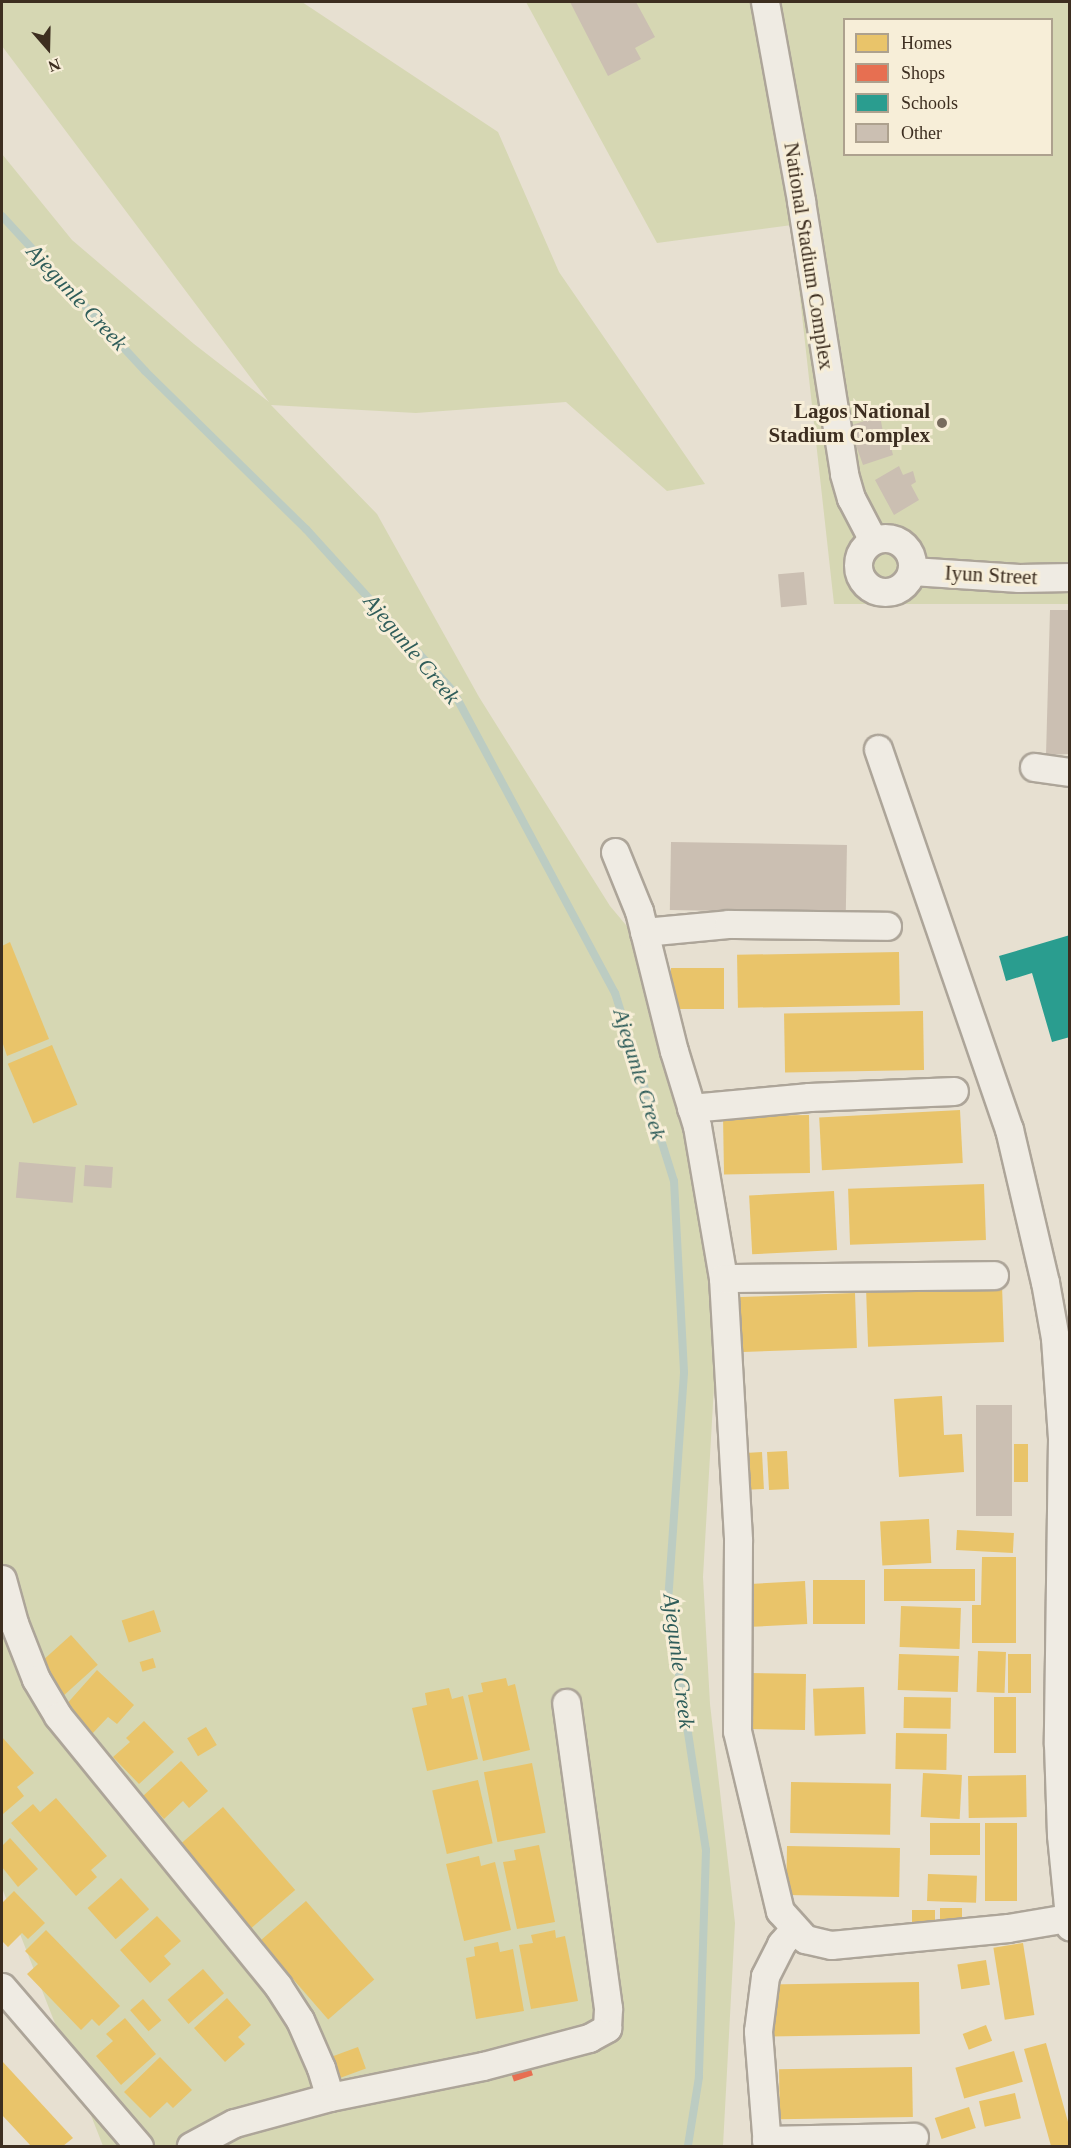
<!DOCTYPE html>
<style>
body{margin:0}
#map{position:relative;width:1071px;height:2148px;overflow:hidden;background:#e7e0d1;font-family:"Times New Roman",serif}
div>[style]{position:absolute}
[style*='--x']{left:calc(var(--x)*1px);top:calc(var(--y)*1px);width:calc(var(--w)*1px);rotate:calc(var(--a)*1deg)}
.green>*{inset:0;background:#d6d7b3}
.homes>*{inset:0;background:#e9c46a;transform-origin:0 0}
.shops>*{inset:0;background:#e76f51;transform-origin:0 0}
.schools>*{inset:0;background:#2a9d8f}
.stream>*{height:8px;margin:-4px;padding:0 4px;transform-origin:4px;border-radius:4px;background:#bcccc2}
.building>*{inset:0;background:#cbbfb2;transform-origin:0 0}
.roads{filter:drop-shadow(2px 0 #ada599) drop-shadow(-2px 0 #ada599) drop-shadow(0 2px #ada599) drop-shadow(0 -2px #ada599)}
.minor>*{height:27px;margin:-13.5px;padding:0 13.5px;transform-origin:13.5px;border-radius:13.5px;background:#efebe3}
.minor>.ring{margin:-13.5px;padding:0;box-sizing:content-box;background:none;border:27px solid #efebe3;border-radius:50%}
.dots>*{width:16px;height:16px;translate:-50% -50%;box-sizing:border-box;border:3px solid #f7eed8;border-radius:50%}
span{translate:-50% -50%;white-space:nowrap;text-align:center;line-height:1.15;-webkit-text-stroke:6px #f7eed8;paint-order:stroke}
.street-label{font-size:21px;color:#3d2e20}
.poi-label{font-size:21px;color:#3d2e20;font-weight:700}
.right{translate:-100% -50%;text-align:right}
.water-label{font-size:22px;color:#2f5d5a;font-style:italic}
.frame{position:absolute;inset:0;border:3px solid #3d2e20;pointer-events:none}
.legend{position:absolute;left:843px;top:18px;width:210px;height:138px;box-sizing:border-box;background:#f7eed8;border:2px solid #ada18e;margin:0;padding:8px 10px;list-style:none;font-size:18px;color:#3d2e20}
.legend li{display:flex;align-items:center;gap:12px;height:30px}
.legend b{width:30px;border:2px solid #ada18e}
.north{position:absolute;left:18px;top:18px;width:60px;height:60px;-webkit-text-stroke:4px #f7eed8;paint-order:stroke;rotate:160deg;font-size:16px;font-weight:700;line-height:24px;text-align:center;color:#3d2e20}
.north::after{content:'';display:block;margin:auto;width:21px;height:27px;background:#3d2e20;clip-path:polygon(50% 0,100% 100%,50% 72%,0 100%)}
</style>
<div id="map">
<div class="green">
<i style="clip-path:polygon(2px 2px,302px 2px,498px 132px,559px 272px,705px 484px,667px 491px,566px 402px,416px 413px,271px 405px,377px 514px,479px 697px,610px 906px,636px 937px,712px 1255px,715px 1369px,703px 1577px,710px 1704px,735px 1923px,723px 2146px,103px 2146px,2px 1888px,2px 154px,72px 240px,194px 344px,269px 402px,2px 46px)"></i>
<i style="clip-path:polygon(evenodd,526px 2px,1069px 2px,1069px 604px,834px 604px,792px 225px,657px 243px,526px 2px,844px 20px,1052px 20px,1052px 154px,844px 154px,844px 20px)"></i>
</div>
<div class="homes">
<i style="clip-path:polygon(10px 942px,49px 1039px,7px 1056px,2px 1041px,2px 946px)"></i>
<i style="left:899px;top:952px;width:53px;height:162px;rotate:89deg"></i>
<i style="left:671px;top:968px;width:53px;height:41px"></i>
<i style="left:923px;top:1011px;width:59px;height:139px;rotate:89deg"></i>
<i style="left:52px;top:1045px;width:65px;height:48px;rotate:67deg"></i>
<i style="left:960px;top:1110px;width:53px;height:141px;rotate:87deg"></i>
<i style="left:809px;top:1115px;width:58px;height:86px;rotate:89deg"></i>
<i style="left:984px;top:1184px;width:56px;height:136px;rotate:88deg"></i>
<i style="left:834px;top:1191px;width:59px;height:85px;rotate:87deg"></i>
<i style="left:1002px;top:1285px;width:57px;height:136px;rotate:88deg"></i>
<i style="left:855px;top:1293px;width:55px;height:121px;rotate:88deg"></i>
<i style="clip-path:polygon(942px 1396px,944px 1435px,962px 1434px,964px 1472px,899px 1477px,894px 1399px)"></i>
<i style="left:1014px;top:1444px;width:14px;height:38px"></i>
<i style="left:787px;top:1451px;width:38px;height:20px;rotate:87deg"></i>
<i style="left:762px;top:1452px;width:37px;height:17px;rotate:87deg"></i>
<i style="left:929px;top:1519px;width:44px;height:49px;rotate:87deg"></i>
<i style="left:957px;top:1530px;width:57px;height:20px;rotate:3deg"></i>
<i style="clip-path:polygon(982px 1557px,1016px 1557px,1016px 1643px,972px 1643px,972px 1605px,981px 1605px)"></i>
<i style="left:975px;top:1569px;width:32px;height:91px;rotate:90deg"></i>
<i style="left:865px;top:1580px;width:44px;height:52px;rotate:90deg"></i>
<i style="left:805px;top:1581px;width:43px;height:55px;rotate:87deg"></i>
<i style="left:901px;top:1606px;width:60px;height:41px;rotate:2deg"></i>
<i style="left:154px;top:1610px;width:23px;height:34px;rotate:72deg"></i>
<i style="left:71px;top:1635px;width:40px;height:50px;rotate:48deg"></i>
<i style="left:978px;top:1651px;width:28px;height:41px;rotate:2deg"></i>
<i style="left:899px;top:1654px;width:60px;height:36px;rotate:2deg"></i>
<i style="left:1008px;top:1654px;width:23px;height:39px"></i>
<i style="left:153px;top:1658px;width:10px;height:14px;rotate:73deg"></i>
<i style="clip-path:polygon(97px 1670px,134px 1705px,117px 1724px,108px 1717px,92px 1734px,64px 1707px)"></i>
<i style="left:749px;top:1673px;width:57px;height:56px;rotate:1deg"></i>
<i style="clip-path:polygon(506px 1678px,508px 1686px,515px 1684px,530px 1750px,483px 1761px,468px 1695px,483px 1692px,481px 1683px)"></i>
<i style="left:864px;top:1687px;width:47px;height:51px;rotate:88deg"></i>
<i style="clip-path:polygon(449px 1688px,452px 1699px,463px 1696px,478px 1759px,427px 1771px,412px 1708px,427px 1705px,425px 1693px)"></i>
<i style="left:904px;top:1697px;width:47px;height:31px;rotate:1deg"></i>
<i style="left:994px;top:1697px;width:22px;height:56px"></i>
<i style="clip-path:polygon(144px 1721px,174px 1752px,139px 1784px,113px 1757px,130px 1742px,126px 1738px)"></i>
<i style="left:206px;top:1727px;width:21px;height:22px;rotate:59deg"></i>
<i style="left:896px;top:1733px;width:51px;height:36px;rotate:1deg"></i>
<i style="clip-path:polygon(2px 1737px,34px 1773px,17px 1787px,24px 1796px,3px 1814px)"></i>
<i style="clip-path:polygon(181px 1761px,208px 1791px,189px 1808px,183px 1801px,164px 1819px,143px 1796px)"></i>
<i style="left:532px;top:1763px;width:71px;height:49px;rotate:79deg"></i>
<i style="left:923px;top:1773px;width:39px;height:44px;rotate:3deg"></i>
<i style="left:1026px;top:1775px;width:42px;height:58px;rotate:89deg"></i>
<i style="left:478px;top:1780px;width:65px;height:47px;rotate:77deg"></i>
<i style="left:791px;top:1782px;width:100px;height:51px;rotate:1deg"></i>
<i style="clip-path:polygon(56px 1798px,107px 1856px,91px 1870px,97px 1877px,76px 1896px,11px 1823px,33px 1804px,40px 1812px)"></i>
<i style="left:223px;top:1807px;width:110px;height:59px;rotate:49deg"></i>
<i style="left:980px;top:1823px;width:32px;height:50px;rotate:90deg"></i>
<i style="left:985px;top:1823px;width:32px;height:78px"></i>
<i style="clip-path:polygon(10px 1838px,38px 1869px,18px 1887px,2px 1867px,2px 1846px)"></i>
<i style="clip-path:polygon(539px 1845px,555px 1922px,517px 1929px,503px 1862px,516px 1860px,514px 1850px)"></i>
<i style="left:787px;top:1846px;width:113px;height:49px;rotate:1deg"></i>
<i style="clip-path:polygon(479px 1856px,481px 1866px,495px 1862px,511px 1930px,464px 1941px,446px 1864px)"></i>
<i style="left:928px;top:1874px;width:49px;height:27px;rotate:2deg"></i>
<i style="left:121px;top:1878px;width:42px;height:45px;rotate:48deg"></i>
<i style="clip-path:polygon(14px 1891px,45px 1923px,28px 1939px,22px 1933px,8px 1947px,2px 1941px,2px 1903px)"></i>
<i style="left:306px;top:1901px;width:104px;height:61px;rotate:49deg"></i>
<i style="left:962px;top:1908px;width:12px;height:22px;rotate:90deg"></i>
<i style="clip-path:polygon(912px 1910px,935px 1910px,935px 1922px,912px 1924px)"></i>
<i style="clip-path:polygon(157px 1916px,181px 1941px,164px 1956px,171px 1964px,150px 1983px,120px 1950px)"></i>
<i style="clip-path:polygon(46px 1930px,120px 2006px,99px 2026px,92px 2019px,81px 2030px,27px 1974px,38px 1964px,25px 1951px)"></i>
<i style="clip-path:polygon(555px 1930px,556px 1938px,565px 1936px,578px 2001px,531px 2009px,519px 1945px,533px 1943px,531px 1935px)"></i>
<i style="clip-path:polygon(498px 1942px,500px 1952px,513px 1949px,524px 2011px,476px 2019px,466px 1958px,475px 1956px,474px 1947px)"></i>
<i style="left:1023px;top:1943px;width:73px;height:30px;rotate:81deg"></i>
<i style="left:986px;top:1960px;width:25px;height:29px;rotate:81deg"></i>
<i style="left:203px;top:1969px;width:32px;height:47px;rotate:49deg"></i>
<i style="left:919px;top:1982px;width:52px;height:150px;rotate:89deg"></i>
<i style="clip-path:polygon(227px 1998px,251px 2025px,238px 2037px,245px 2044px,225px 2062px,194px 2028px)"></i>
<i style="left:143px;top:1999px;width:28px;height:17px;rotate:49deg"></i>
<i style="clip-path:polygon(125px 2018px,156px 2054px,121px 2085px,96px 2056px,113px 2041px,106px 2034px)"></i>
<i style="left:986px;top:2025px;width:17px;height:25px;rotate:69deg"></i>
<i style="clip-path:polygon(1046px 2043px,1070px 2129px,1070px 2146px,1051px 2146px,1024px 2049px)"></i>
<i style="left:358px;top:2047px;width:23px;height:34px;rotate:70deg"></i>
<i style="left:1014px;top:2051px;width:32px;height:61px;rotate:74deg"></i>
<i style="clip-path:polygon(160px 2057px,192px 2090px,173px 2108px,167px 2102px,150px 2118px,124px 2092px)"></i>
<i style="clip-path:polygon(2px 2061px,73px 2138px,63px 2146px,31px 2146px,2px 2115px)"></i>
<i style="left:912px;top:2067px;width:50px;height:133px;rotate:89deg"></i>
<i style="left:1015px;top:2093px;width:26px;height:37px;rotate:77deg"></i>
<i style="left:969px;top:2107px;width:22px;height:36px;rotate:72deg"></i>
</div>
<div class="shops">
<i style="left:528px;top:2060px;width:16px;height:20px;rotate:72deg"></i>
</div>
<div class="schools">
<i style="clip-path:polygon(1070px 935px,1070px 1037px,1052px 1042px,1032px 973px,1006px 981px,999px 956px)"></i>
</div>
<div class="stream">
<i style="--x:2;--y:216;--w:211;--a:47.3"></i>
<i style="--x:145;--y:371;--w:226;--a:44.5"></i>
<i style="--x:306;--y:529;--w:219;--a:47.8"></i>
<i style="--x:453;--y:691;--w:343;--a:61.8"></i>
<i style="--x:615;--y:993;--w:197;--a:72.6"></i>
<i style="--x:674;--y:1181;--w:192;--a:87"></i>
<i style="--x:684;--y:1373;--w:230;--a:94"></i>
<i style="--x:668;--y:1602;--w:251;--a:81.3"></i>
<i style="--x:706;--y:1850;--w:227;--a:91.8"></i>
<i style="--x:699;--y:2077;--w:70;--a:99.1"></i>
</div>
<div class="building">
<i style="clip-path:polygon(570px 2px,636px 2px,655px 37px,635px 48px,641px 59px,608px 76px)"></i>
<i style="clip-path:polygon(880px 416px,883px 432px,892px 429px,895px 441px,890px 443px,893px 455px,863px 465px,849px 426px)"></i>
<i style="clip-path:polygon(899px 466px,903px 475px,913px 471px,916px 482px,911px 485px,919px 500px,894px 515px,875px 480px)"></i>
<i style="left:804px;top:572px;width:33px;height:26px;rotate:85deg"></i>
<i style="clip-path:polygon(1050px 610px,1070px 610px,1070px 754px,1046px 755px)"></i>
<i style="left:671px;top:842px;width:176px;height:68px;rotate:1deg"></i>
<i style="left:19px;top:1162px;width:57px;height:36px;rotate:5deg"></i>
<i style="left:85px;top:1165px;width:28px;height:21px;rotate:4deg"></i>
<i style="left:976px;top:1405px;width:36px;height:111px"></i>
</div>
<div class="roads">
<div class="minor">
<i style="--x:765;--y:2;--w:202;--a:79.7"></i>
<i style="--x:801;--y:201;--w:276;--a:81"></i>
<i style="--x:844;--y:474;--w:25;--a:74"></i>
<i style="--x:851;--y:498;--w:47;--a:62.4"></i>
<i class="ring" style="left:858px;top:538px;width:27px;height:27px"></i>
<i style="--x:912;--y:571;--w:107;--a:3.7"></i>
<i style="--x:1019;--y:578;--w:51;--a:-1.1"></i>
<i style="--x:878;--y:749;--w:402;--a:71"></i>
<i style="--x:1009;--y:1129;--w:157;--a:76.8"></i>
<i style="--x:1045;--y:1282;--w:57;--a:79.9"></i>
<i style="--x:1055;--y:1338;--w:101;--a:86"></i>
<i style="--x:1062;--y:1439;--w:305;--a:90.8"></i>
<i style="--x:1058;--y:1744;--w:91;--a:88.1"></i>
<i style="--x:1061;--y:1835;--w:92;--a:84.4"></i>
<i style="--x:1034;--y:767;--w:36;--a:8"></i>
<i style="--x:615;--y:852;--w:64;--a:67.9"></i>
<i style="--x:639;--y:911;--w:144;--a:76"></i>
<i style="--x:674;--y:1051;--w:78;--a:73"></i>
<i style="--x:697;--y:1126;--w:154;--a:80.3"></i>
<i style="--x:723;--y:1278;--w:263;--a:86.7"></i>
<i style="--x:738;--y:1541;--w:190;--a:90.3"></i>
<i style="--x:737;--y:1731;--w:185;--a:76.6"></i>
<i style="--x:780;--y:1911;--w:38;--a:48"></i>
<i style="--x:805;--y:1939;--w:27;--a:13"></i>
<i style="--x:831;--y:1945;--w:178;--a:-5.5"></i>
<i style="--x:1008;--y:1928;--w:60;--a:-9.6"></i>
<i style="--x:644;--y:932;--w:84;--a:-5.4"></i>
<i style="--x:728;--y:924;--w:159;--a:0.7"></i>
<i style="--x:691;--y:1108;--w:119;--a:-5.3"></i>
<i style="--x:809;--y:1097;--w:145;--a:-2.4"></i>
<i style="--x:723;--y:1278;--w:271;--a:-0.6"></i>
<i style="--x:2;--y:1579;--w:46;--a:74.7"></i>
<i style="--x:14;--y:1623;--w:60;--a:68.6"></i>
<i style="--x:36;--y:1679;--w:43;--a:59.3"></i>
<i style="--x:58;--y:1716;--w:348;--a:50.8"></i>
<i style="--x:278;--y:1986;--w:40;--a:57.1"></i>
<i style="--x:300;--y:2020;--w:52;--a:66.4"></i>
<i style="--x:321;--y:2068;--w:30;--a:73"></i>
<i style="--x:330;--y:2097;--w:99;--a:164.8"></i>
<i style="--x:234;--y:2123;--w:49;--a:151.9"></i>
<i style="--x:2;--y:1987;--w:210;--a:49.3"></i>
<i style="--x:330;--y:2097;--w:156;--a:-11.5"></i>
<i style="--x:483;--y:2066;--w:110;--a:-14.8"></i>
<i style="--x:589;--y:2038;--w:21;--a:-29"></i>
<i style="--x:607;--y:2028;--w:20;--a:-87"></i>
<i style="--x:608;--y:2008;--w:308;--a:-97.8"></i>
<i style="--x:766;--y:2140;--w:148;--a:-1.2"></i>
<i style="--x:767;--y:2146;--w:115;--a:-94.5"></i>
<i style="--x:758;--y:2031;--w:55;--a:-82.7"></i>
<i style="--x:765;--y:1976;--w:36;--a:-63"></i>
<i style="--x:781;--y:1944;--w:20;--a:-49"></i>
</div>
</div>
<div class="dots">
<i style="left:942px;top:423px;background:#786c5e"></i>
</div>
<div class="street-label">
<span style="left:809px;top:256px;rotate:81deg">National Stadium Complex</span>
<span style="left:991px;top:575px;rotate:3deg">Iyun Street</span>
</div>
<div class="poi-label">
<span class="right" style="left:930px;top:423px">Lagos National<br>Stadium Complex</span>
</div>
<div class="water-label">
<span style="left:77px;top:297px;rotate:47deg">Ajegunle Creek</span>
<span style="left:412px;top:649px;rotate:50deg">Ajegunle Creek</span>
<span style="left:640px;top:1074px;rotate:73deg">Ajegunle Creek</span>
<span style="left:679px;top:1661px;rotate:83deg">Ajegunle Creek</span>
</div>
<div class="frame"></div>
<ul class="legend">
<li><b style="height:16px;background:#e9c46a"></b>Homes</li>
<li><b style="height:16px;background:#e76f51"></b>Shops</li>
<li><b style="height:16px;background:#2a9d8f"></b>Schools</li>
<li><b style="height:16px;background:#cbbfb2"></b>Other</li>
</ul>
<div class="north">N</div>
</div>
